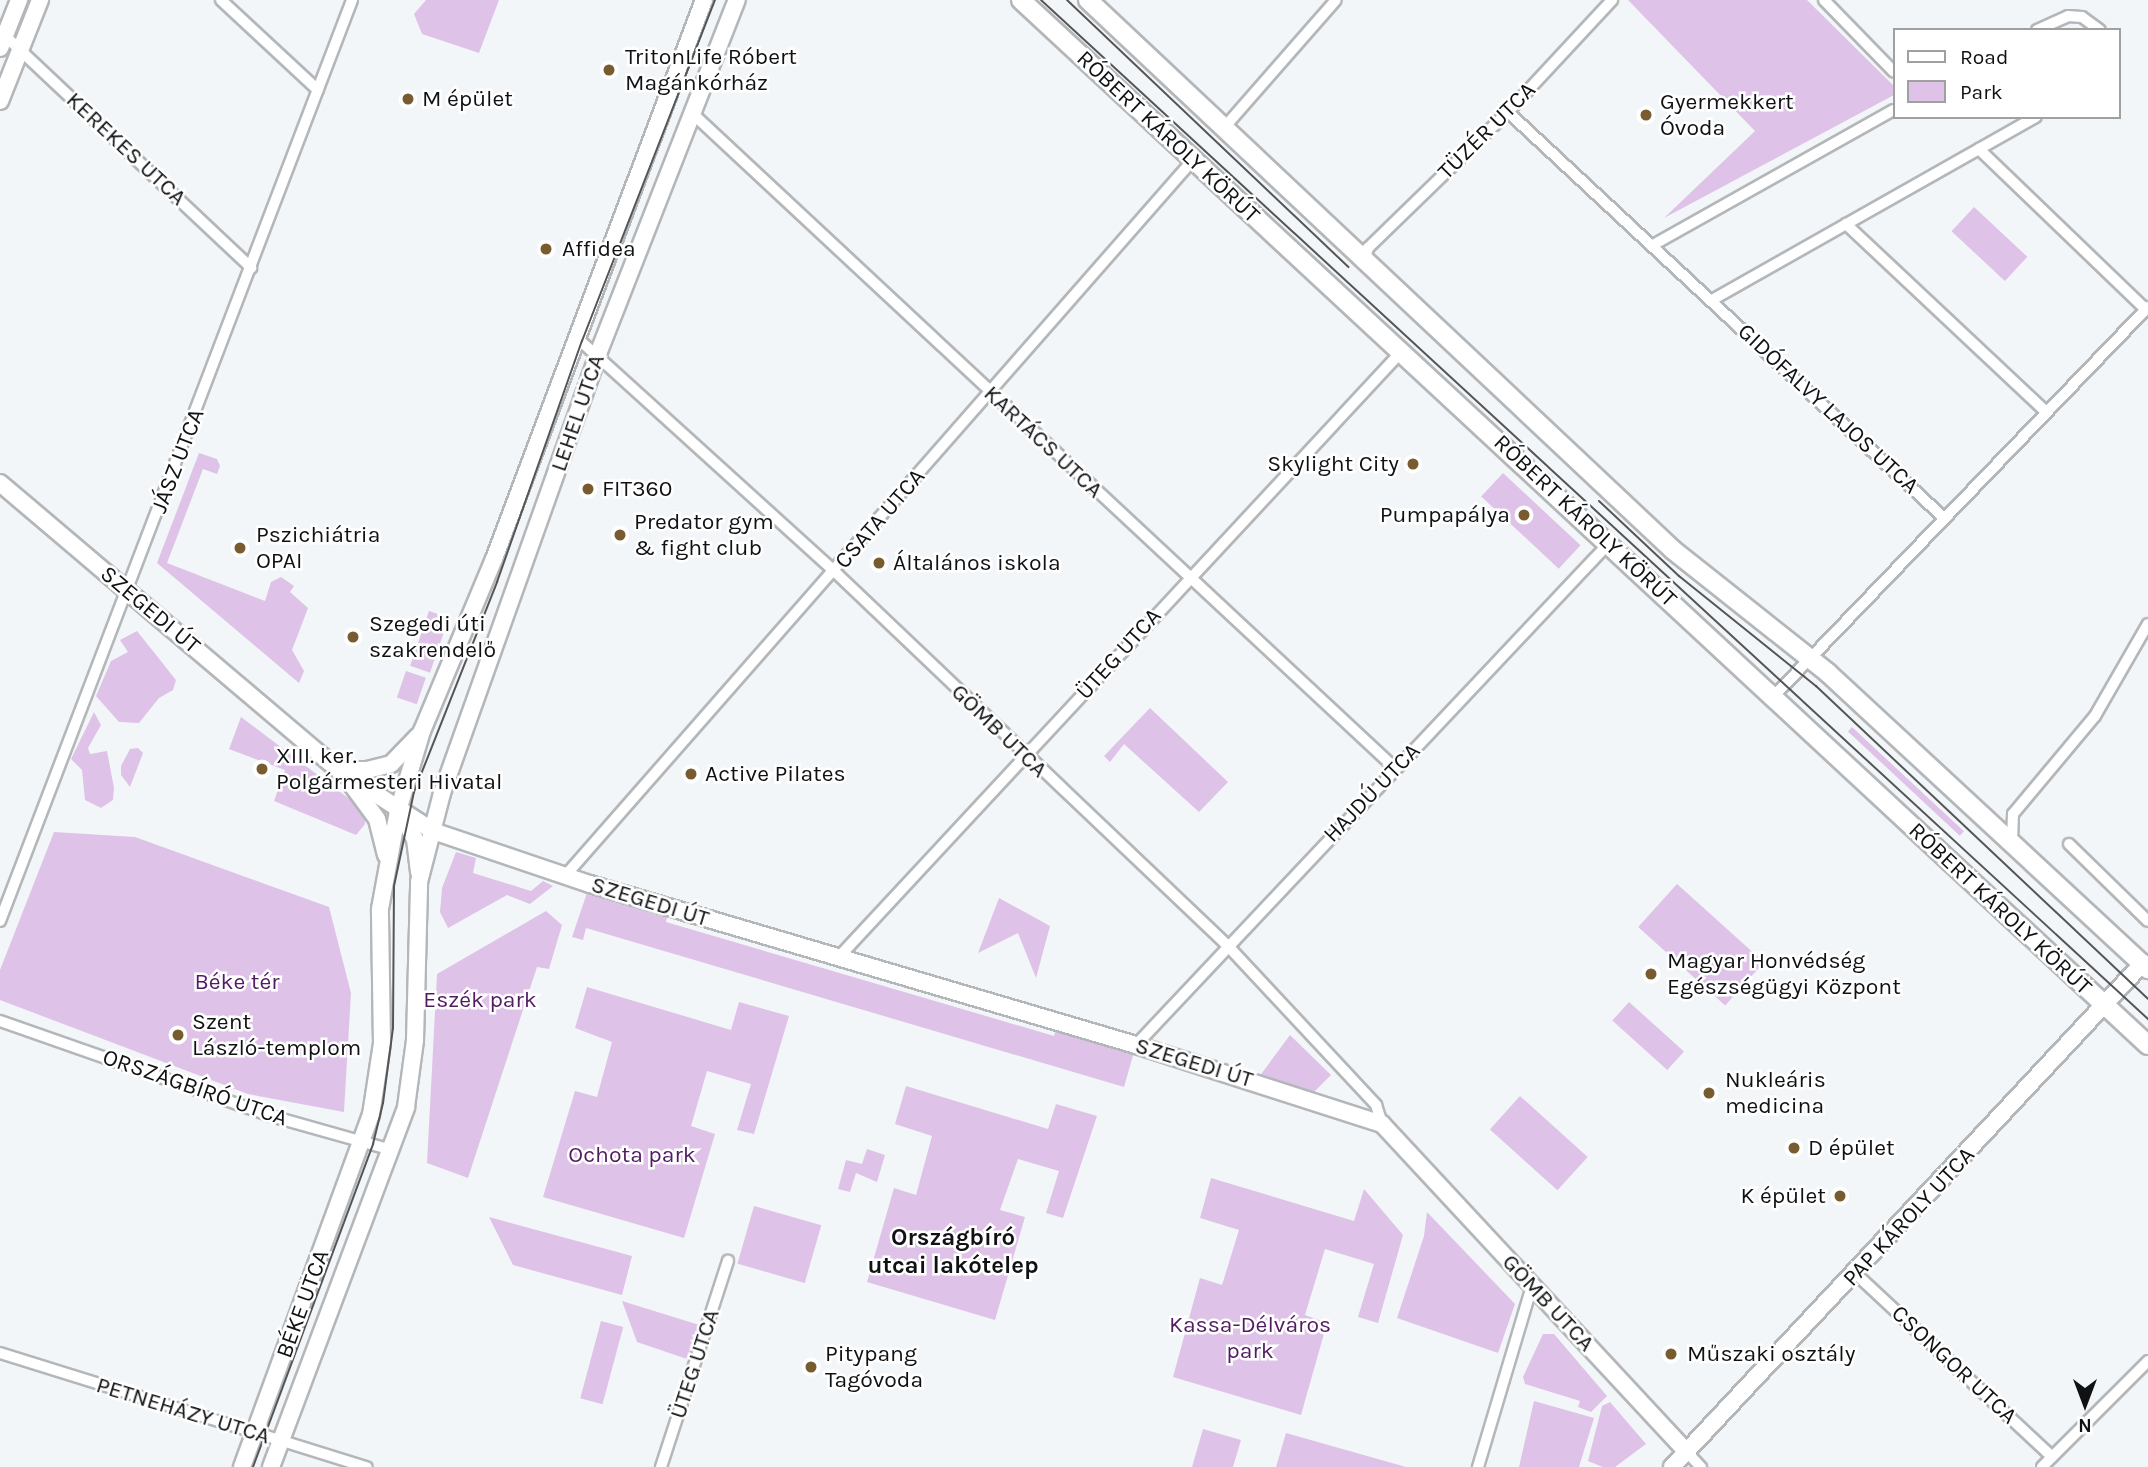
<!DOCTYPE html>
<meta charset="utf-8">
<style>
body{margin:0}
#map{position:relative;width:2148px;height:1467px;overflow:hidden;background:#f3f6f9;font-family:Karla,sans-serif}
div>[style]{position:absolute}
[style*='--x']{left:calc(var(--x)*1px);top:calc(var(--y)*1px);width:calc(var(--w)*1px);rotate:calc(var(--a)*1deg)}
.green>*{inset:0;background:#dec2e7;transform-origin:0 0}
.roads{filter:drop-shadow(2px 0 #b4b7ba) drop-shadow(-2px 0 #b4b7ba) drop-shadow(0 2px #b4b7ba) drop-shadow(0 -2px #b4b7ba)}
.street>*{height:10px;margin:-5px;padding:0 5px;transform-origin:5px;border-radius:5px;background:#fff}
.secondary>*{height:16px;margin:-8px;padding:0 8px;transform-origin:8px;border-radius:8px;background:#fff}
.primary>*{height:18px;margin:-9px;padding:0 9px;transform-origin:9px;border-radius:9px;background:#fff}
.tram>*{height:2px;margin:-1px;padding:0 1px;transform-origin:1px;border-radius:1px;background:#535556}
.dots>*{width:19px;height:19px;translate:-50% -50%;box-sizing:border-box;border:4px solid #fff;border-radius:50%}
span{translate:-50% -50%;white-space:nowrap;text-align:center;line-height:1.15;-webkit-text-stroke:5px #fff;paint-order:stroke}
.poi-label{font-size:23px;color:#101112}
.left{translate:0 -50%;text-align:left}
.right{translate:-100% -50%;text-align:right}
.street-label{font-size:23px;color:#101112}
.park-label{font-size:23px;color:#511b62}
.neighbourhood-label{font-size:24px;color:#101112;font-weight:700}
.legend{position:absolute;left:1893px;top:28px;width:228px;height:91px;box-sizing:border-box;background:#fff;border:2px solid #9fa0a0;margin:0;padding:9px 12px;list-style:none;font-size:21px;color:#101112}
.legend li{display:flex;align-items:center;gap:14px;height:35px}
.legend b{width:35px;border:2px solid #9fa0a0}
.north{position:absolute;left:2050px;top:1369px;width:70px;height:70px;-webkit-text-stroke:5px #fff;paint-order:stroke;rotate:180deg;font-size:19px;font-weight:700;line-height:28px;text-align:center;color:#101112}
.north::after{content:'';display:block;margin:auto;width:24px;height:32px;background:#101112;clip-path:polygon(50% 0,100% 100%,50% 72%,0 100%)}
</style>
<div id="map">
<div class="green">
<i style="clip-path:polygon(426px 0,499px 0,479px 53px,422px 34px,414px 14px)"></i>
<i style="clip-path:polygon(1628px 0,1807px 0,1894px 86px,1894px 95px,1664px 218px,1755px 131px)"></i>
<i style="left:1974px;top:207px;width:73px;height:33px;rotate:43deg"></i>
<i style="clip-path:polygon(199px 453px,217px 459px,220px 466px,217px 474px,203px 469px,167px 563px,265px 601px,271px 582px,281px 577px,294px 586px,290px 592px,308px 608px,292px 650px,304px 671px,299px 683px,157px 563px)"></i>
<i style="left:1503px;top:473px;width:106px;height:32px;rotate:43deg"></i>
<i style="left:429px;top:611px;width:21px;height:58px;rotate:19deg"></i>
<i style="clip-path:polygon(137px 631px,176px 680px,173px 690px,159px 698px,139px 723px,119px 722px,96px 696px,111px 661px,128px 652px,120px 640px)"></i>
<i style="left:406px;top:671px;width:21px;height:28px;rotate:19deg"></i>
<i style="clip-path:polygon(1150px 708px,1228px 782px,1199px 812px,1124px 744px,1110px 762px,1104px 756px)"></i>
<i style="clip-path:polygon(94px 712px,101px 725px,88px 748px,90px 754px,107px 751px,114px 788px,113px 800px,101px 808px,85px 800px,82px 770px,71px 759px)"></i>
<i style="clip-path:polygon(241px 717px,364px 810px,365px 824px,356px 835px,274px 801px,285px 770px,229px 749px)"></i>
<i style="left:1852px;top:727px;width:153px;height:6px;rotate:43deg"></i>
<i style="clip-path:polygon(138px 748px,143px 753px,130px 787px,121px 775px,121px 766px,130px 749px)"></i>
<i style="clip-path:polygon(54px 832px,135px 837px,329px 907px,351px 993px,344px 1112px,248px 1094px,0 1000px,0 970px)"></i>
<i style="clip-path:polygon(456px 852px,476px 858px,473px 873px,531px 891px,543px 881px,553px 886px,530px 904px,507px 895px,448px 928px,440px 912px,442px 888px)"></i>
<i style="clip-path:polygon(590px 884px,669px 907px,666px 922px,1054px 1036px,1058px 1022px,1136px 1045px,1124px 1087px,586px 928px,583px 940px,572px 937px)"></i>
<i style="left:1677px;top:884px;width:117px;height:58px;rotate:42deg"></i>
<i style="clip-path:polygon(999px 898px,1050px 926px,1036px 978px,1018px 933px,978px 953px)"></i>
<i style="clip-path:polygon(546px 911px,562px 925px,549px 969px,537px 967px,468px 1178px,427px 1163px,437px 974px)"></i>
<i style="clip-path:polygon(587px 987px,731px 1030px,739px 1002px,789px 1016px,754px 1134px,737px 1130px,751px 1084px,707px 1071px,691px 1126px,715px 1134px,684px 1238px,543px 1197px,575px 1091px,597px 1097px,612px 1042px,575px 1028px)"></i>
<i style="left:1629px;top:1002px;width:74px;height:25px;rotate:42deg"></i>
<i style="clip-path:polygon(1290px 1035px,1331px 1075px,1313px 1093px,1259px 1077px)"></i>
<i style="clip-path:polygon(906px 1086px,1048px 1129px,1056px 1104px,1097px 1116px,1063px 1218px,1046px 1213px,1059px 1171px,1018px 1159px,1000px 1210px,1025px 1217px,995px 1320px,867px 1282px,894px 1188px,916px 1195px,932px 1136px,895px 1124px)"></i>
<i style="left:1520px;top:1096px;width:91px;height:45px;rotate:42deg"></i>
<i style="clip-path:polygon(867px 1149px,885px 1155px,877px 1182px,856px 1173px,850px 1192px,838px 1189px,846px 1160px,862px 1164px)"></i>
<i style="clip-path:polygon(1211px 1178px,1354px 1221px,1364px 1189px,1403px 1235px,1378px 1323px,1358px 1317px,1374px 1264px,1325px 1249px,1305px 1315px,1327px 1323px,1301px 1415px,1173px 1377px,1200px 1278px,1222px 1285px,1239px 1230px,1200px 1218px)"></i>
<i style="left:754px;top:1206px;width:70px;height:60px;rotate:16deg"></i>
<i style="clip-path:polygon(1427px 1212px,1515px 1304px,1498px 1353px,1397px 1318px,1424px 1236px)"></i>
<i style="clip-path:polygon(489px 1217px,632px 1256px,622px 1295px,513px 1265px)"></i>
<i style="clip-path:polygon(622px 1301px,709px 1328px,696px 1362px,637px 1342px)"></i>
<i style="left:601px;top:1321px;width:23px;height:80px;rotate:15deg"></i>
<i style="clip-path:polygon(1543px 1334px,1554px 1334px,1607px 1396px,1591px 1412px,1578px 1407px,1580px 1401px,1525px 1384px,1523px 1377px)"></i>
<i style="clip-path:polygon(1534px 1401px,1594px 1418px,1579px 1467px,1519px 1467px)"></i>
<i style="clip-path:polygon(1610px 1402px,1646px 1444px,1615px 1467px,1603px 1467px,1588px 1461px,1602px 1406px)"></i>
<i style="clip-path:polygon(1203px 1429px,1241px 1440px,1233px 1467px,1192px 1467px)"></i>
<i style="clip-path:polygon(1286px 1433px,1406px 1467px,1276px 1467px)"></i>
</div>
<div class="roads">
<div class="street">
<i style="--x:221;--y:0;--w:132;--a:42.9"></i>
<i style="--x:1824;--y:0;--w:100;--a:45.8"></i>
<i style="--x:2037;--y:30;--w:34;--a:-24"></i>
<i style="--x:2068;--y:16;--w:14;--a:4"></i>
<i style="--x:2082;--y:17;--w:22;--a:36"></i>
<i style="--x:1;--y:32;--w:344;--a:43.3"></i>
<i style="--x:1508;--y:112;--w:596;--a:42.96"></i>
<i style="--x:692;--y:113;--w:962;--a:42.98"></i>
<i style="--x:1223;--y:129;--w:171;--a:-48.8"></i>
<i style="--x:1979;--y:149;--w:231;--a:43.9"></i>
<i style="--x:1846;--y:224;--w:274;--a:43.2"></i>
<i style="--x:1653;--y:245;--w:276;--a:-29.3"></i>
<i style="--x:1364;--y:261;--w:14;--a:-73"></i>
<i style="--x:1368;--y:248;--w:195;--a:-44.2"></i>
<i style="--x:1508;--y:112;--w:153;--a:-47.1"></i>
<i style="--x:1712;--y:300;--w:372;--a:-29.5"></i>
<i style="--x:575;--y:336;--w:350;--a:42.2"></i>
<i style="--x:834;--y:571;--w:543;--a:43.58"></i>
<i style="--x:1227;--y:945;--w:219;--a:47"></i>
<i style="--x:1376;--y:1105;--w:20;--a:72"></i>
<i style="--x:1773;--y:697;--w:541;--a:-46.12"></i>
<i style="--x:2012;--y:842;--w:28;--a:-88"></i>
<i style="--x:2013;--y:814;--w:128;--a:-50.1"></i>
<i style="--x:2095;--y:716;--w:106;--a:-60.1"></i>
<i style="--x:2069;--y:844;--w:110;--a:44.3"></i>
<i style="--x:565;--y:876;--w:952;--a:-48.75"></i>
<i style="--x:0;--y:921;--w:986;--a:-69.08"></i>
<i style="--x:837;--y:959;--w:830;--a:-47.1"></i>
<i style="--x:0;--y:1021;--w:287;--a:19.3"></i>
<i style="--x:271;--y:1116;--w:126;--a:15.7"></i>
<i style="--x:1136;--y:1045;--w:690;--a:-46.7"></i>
<i style="--x:1856;--y:1274;--w:268;--a:43"></i>
<i style="--x:0;--y:1353;--w:384;--a:17.3"></i>
<i style="--x:1684;--y:1449;--w:25;--a:47"></i>
<i style="--x:661;--y:1467;--w:217;--a:-72"></i>
<i style="--x:1478;--y:1467;--w:189;--a:-73.4"></i>
<i style="--x:2042;--y:1467;--w:150;--a:-45"></i>
</div>
<div class="secondary">
<i style="--x:0;--y:48;--w:52;--a:-68.4"></i>
<i style="--x:0;--y:101;--w:109;--a:-68.4"></i>
<i style="--x:0;--y:483;--w:444;--a:40.3"></i>
<i style="--x:339;--y:770;--w:112;--a:33"></i>
<i style="--x:433;--y:831;--w:166;--a:18.7"></i>
<i style="--x:590;--y:884;--w:569;--a:16.43"></i>
<i style="--x:1136;--y:1045;--w:258;--a:17.8"></i>
<i style="--x:1382;--y:1124;--w:444;--a:47.1"></i>
<i style="--x:339;--y:770;--w:28;--a:0"></i>
<i style="--x:367;--y:770;--w:25;--a:-14"></i>
<i style="--x:391;--y:764;--w:39;--a:-46"></i>
<i style="--x:352;--y:785;--w:42;--a:53.7"></i>
<i style="--x:377;--y:819;--w:37;--a:76"></i>
<i style="--x:402;--y:815;--w:27;--a:62"></i>
<i style="--x:415;--y:839;--w:34;--a:83"></i>
<i style="--x:242;--y:1467;--w:375;--a:-69.9"></i>
<i style="--x:371;--y:1115;--w:73;--a:-81.3"></i>
<i style="--x:382;--y:1043;--w:134;--a:-90.9"></i>
<i style="--x:380;--y:909;--w:100;--a:-79.6"></i>
<i style="--x:398;--y:811;--w:84;--a:-73.3"></i>
<i style="--x:422;--y:731;--w:186;--a:-67.3"></i>
<i style="--x:494;--y:559;--w:597;--a:-69.41"></i>
<i style="--x:271;--y:1467;--w:384;--a:-69.4"></i>
<i style="--x:406;--y:1107;--w:68;--a:-82.3"></i>
<i style="--x:415;--y:1040;--w:158;--a:-88.5"></i>
<i style="--x:419;--y:882;--w:92;--a:-75.5"></i>
<i style="--x:442;--y:793;--w:466;--a:-70.4"></i>
<i style="--x:598;--y:354;--w:380;--a:-68.6"></i>
<i style="--x:1672;--y:1467;--w:690;--a:-46.94"></i>
</div>
<div class="primary">
<i style="--x:1021;--y:0;--w:1537;--a:42.84"></i>
<i style="--x:1088;--y:0;--w:803;--a:43.23"></i>
<i style="--x:1673;--y:550;--w:198;--a:38.4"></i>
<i style="--x:1828;--y:673;--w:436;--a:42.8"></i>
</div>
</div>
<div class="tram">
<i style="--x:1041;--y:0;--w:1505;--a:42.63"></i>
<i style="--x:1067;--y:0;--w:388;--a:43.5"></i>
<i style="--x:1599;--y:501;--w:110;--a:43.2"></i>
<i style="--x:1679;--y:576;--w:176;--a:38.8"></i>
<i style="--x:1816;--y:686;--w:456;--a:43.3"></i>
<i style="--x:253;--y:1467;--w:345;--a:-69.6"></i>
<i style="--x:373;--y:1144;--w:42;--a:-76.3"></i>
<i style="--x:383;--y:1103;--w:76;--a:-82.4"></i>
<i style="--x:393;--y:1028;--w:142;--a:-89.6"></i>
<i style="--x:394;--y:886;--w:96;--a:-78"></i>
<i style="--x:414;--y:792;--w:226;--a:-68.4"></i>
<i style="--x:497;--y:582;--w:256;--a:-70.6"></i>
<i style="--x:582;--y:341;--w:366;--a:-68.7"></i>
</div>
<div class="dots">
<i style="left:609px;top:70px;background:#785b2f"></i>
<i style="left:408px;top:99px;background:#785b2f"></i>
<i style="left:1646px;top:115px;background:#785b2f"></i>
<i style="left:546px;top:249px;background:#785b2f"></i>
<i style="left:1413px;top:464px;background:#785b2f"></i>
<i style="left:588px;top:489px;background:#785b2f"></i>
<i style="left:1524px;top:515px;background:#785b2f"></i>
<i style="left:620px;top:535px;background:#785b2f"></i>
<i style="left:240px;top:548px;background:#785b2f"></i>
<i style="left:879px;top:563px;background:#785b2f"></i>
<i style="left:353px;top:637px;background:#785b2f"></i>
<i style="left:262px;top:769px;background:#785b2f"></i>
<i style="left:691px;top:774px;background:#785b2f"></i>
<i style="left:1651px;top:974px;background:#785b2f"></i>
<i style="left:178px;top:1035px;background:#785b2f"></i>
<i style="left:1709px;top:1093px;background:#785b2f"></i>
<i style="left:1794px;top:1148px;background:#785b2f"></i>
<i style="left:1840px;top:1196px;background:#785b2f"></i>
<i style="left:1671px;top:1354px;background:#785b2f"></i>
<i style="left:811px;top:1367px;background:#785b2f"></i>
</div>
<div class="poi-label">
<span class="left" style="left:625px;top:70px">TritonLife Róbert<br>Magánkórház</span>
<span class="left" style="left:422px;top:99px">M épület</span>
<span class="left" style="left:1660px;top:115px">Gyermekkert<br>Óvoda</span>
<span class="left" style="left:562px;top:249px">Affidea</span>
<span class="right" style="left:1399px;top:464px">Skylight City</span>
<span class="left" style="left:602px;top:489px">FIT360</span>
<span class="right" style="left:1510px;top:515px">Pumpapálya</span>
<span class="left" style="left:634px;top:535px">Predator gym<br>&amp; fight club</span>
<span class="left" style="left:256px;top:548px">Pszichiátria<br>OPAI</span>
<span class="left" style="left:893px;top:563px">Általános iskola</span>
<span class="left" style="left:369px;top:637px">Szegedi úti<br>szakrendelő</span>
<span class="left" style="left:276px;top:769px">XIII. ker.<br>Polgármesteri Hivatal</span>
<span class="left" style="left:705px;top:774px">Active Pilates</span>
<span class="left" style="left:1667px;top:974px">Magyar Honvédség<br>Egészségügyi Központ</span>
<span class="left" style="left:192px;top:1035px">Szent<br>László-templom</span>
<span class="left" style="left:1725px;top:1093px">Nukleáris<br>medicina</span>
<span class="left" style="left:1808px;top:1148px">D épület</span>
<span class="right" style="left:1826px;top:1196px">K épület</span>
<span class="left" style="left:825px;top:1367px">Pitypang<br>Tagóvoda</span>
<span class="left" style="left:1687px;top:1354px">Műszaki osztály</span>
</div>
<div class="street-label">
<span style="left:1487px;top:131px;rotate:-45deg">TÜZÉR UTCA</span>
<span style="left:1168px;top:137px;rotate:43deg">RÓBERT KÁROLY KÖRÚT</span>
<span style="left:126px;top:149px;rotate:43deg">KEREKES UTCA</span>
<span style="left:1828px;top:409px;rotate:43deg">GIDÓFALVY LAJOS UTCA</span>
<span style="left:578px;top:413px;rotate:-71deg">LEHEL UTCA</span>
<span style="left:1043px;top:442px;rotate:43deg">KARTÁCS UTCA</span>
<span style="left:178px;top:461px;rotate:-69deg">JÁSZ UTCA</span>
<span style="left:880px;top:519px;rotate:-49deg">CSATA UTCA</span>
<span style="left:1585px;top:521px;rotate:43deg">RÓBERT KÁROLY KÖRÚT</span>
<span style="left:150px;top:610px;rotate:40deg">SZEGEDI ÚT</span>
<span style="left:1119px;top:654px;rotate:-48deg">ÜTEG UTCA</span>
<span style="left:999px;top:731px;rotate:44deg">GÖMB UTCA</span>
<span style="left:1372px;top:793px;rotate:-46deg">HAJDÚ UTCA</span>
<span style="left:650px;top:902px;rotate:17deg">SZEGEDI ÚT</span>
<span style="left:2000px;top:909px;rotate:43deg">RÓBERT KÁROLY KÖRÚT</span>
<span style="left:1194px;top:1063px;rotate:17deg">SZEGEDI ÚT</span>
<span style="left:195px;top:1088px;rotate:19deg">ORSZÁGBÍRÓ UTCA</span>
<span style="left:1909px;top:1217px;rotate:-47deg">PAP KÁROLY UTCA</span>
<span style="left:1548px;top:1303px;rotate:47deg">GÖMB UTCA</span>
<span style="left:303px;top:1304px;rotate:-70deg">BÉKE UTCA</span>
<span style="left:695px;top:1364px;rotate:-72deg">ÜTEG UTCA</span>
<span style="left:1954px;top:1365px;rotate:43deg">CSONGOR UTCA</span>
<span style="left:183px;top:1411px;rotate:17deg">PETNEHÁZY UTCA</span>
</div>
<div class="park-label">
<span style="left:237px;top:982px">Béke tér</span>
<span style="left:480px;top:1000px">Eszék park</span>
<span style="left:632px;top:1155px">Ochota park</span>
<span style="left:1250px;top:1338px">Kassa-Délváros<br>park</span>
</div>
<div class="neighbourhood-label">
<span style="left:953px;top:1252px">Országbíró<br>utcai lakótelep</span>
</div>
<ul class="legend">
<li><b style="height:9px;background:#fff"></b>Road</li>
<li><b style="height:19px;background:#dec2e7"></b>Park</li>
</ul>
<div class="north">N</div>
</div>
